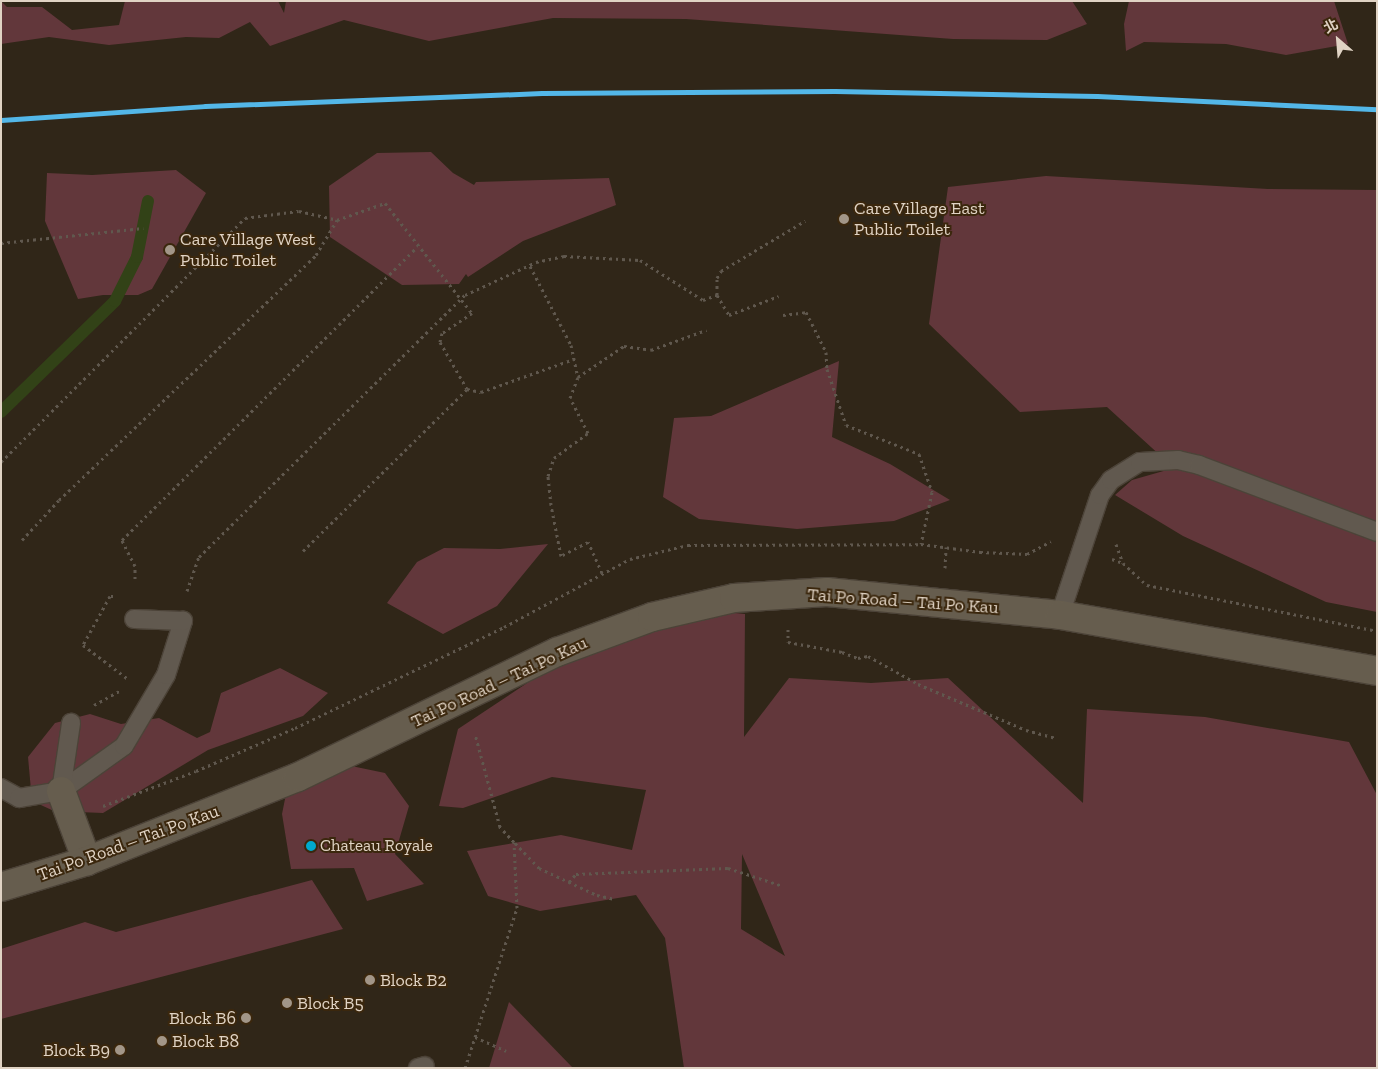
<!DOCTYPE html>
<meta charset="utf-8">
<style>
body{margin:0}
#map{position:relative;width:1378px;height:1069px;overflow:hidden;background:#302618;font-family:"Zilla Slab","Noto Sans TC",serif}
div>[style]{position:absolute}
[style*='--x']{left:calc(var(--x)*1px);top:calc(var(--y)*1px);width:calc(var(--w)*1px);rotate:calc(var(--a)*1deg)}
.green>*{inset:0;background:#62373b}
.stream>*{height:12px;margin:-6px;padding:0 6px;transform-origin:6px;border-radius:6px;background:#324217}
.path>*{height:3px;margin-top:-1.5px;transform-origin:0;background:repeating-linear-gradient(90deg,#60584e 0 2.5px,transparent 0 6.5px)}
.roads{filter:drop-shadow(1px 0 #4c4338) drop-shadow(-1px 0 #4c4338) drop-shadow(0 1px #4c4338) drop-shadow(0 -1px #4c4338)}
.lane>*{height:18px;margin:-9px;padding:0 9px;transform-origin:9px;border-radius:9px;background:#61594f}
.secondary>*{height:28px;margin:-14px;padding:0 14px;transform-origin:14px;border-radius:14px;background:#665d4e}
.metro-1>*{height:5px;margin:-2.5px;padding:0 2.5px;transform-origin:2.5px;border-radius:2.5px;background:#53b7e8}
.dots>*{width:14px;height:14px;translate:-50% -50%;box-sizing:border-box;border:2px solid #3b270d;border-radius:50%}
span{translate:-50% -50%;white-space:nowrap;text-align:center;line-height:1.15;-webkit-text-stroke:4px #3b270d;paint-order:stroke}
.bus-label{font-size:17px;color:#e0d3c4}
.left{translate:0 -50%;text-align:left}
.poi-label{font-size:18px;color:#e0d3c4}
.right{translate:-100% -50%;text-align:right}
.street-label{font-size:18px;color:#e0d3c4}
.frame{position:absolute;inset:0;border:2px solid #e0d3c4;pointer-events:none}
.north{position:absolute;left:1313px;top:15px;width:50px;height:50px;-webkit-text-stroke:4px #3b270d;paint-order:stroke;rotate:333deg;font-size:14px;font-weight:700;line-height:20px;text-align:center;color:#e0d3c4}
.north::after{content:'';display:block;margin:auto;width:18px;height:22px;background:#e0d3c4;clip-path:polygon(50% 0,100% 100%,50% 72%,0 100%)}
</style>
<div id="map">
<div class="green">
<i style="clip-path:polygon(1px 1px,7px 7px,42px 7px,72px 30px,119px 25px,125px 1px,278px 1px,284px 13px,286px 1px,1072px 1px,1087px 24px,1047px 40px,953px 39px,686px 19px,553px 18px,429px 41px,344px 20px,270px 46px,250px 22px,219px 38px,186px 37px,109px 45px,49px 37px,1px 44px)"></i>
<i style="clip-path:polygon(1129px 1px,1334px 1px,1348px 44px,1286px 55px,1226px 44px,1144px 42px,1126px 51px,1124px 24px)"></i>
<i style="clip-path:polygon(431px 152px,453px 173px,474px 185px,476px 182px,609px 178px,616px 205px,523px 241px,468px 277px,466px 274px,459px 284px,402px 285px,330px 237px,329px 186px,377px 153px)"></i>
<i style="clip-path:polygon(176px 170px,206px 193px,152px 289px,138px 295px,103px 295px,78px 299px,45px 221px,47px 173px,92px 175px)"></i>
<i style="clip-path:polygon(1046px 176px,1268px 189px,1377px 190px,1377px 612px,1326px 602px,1183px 536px,1115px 495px,1132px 480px,1174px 468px,1107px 407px,1020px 412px,929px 324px,948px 187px)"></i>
<i style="clip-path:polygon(839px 361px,832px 437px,890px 464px,950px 500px,894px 521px,797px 529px,699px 519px,663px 497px,674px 418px,711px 416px)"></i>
<i style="clip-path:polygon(548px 544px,497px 606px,443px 634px,387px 603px,417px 562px,444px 548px,500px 549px)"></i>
<i style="clip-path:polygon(evenodd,646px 604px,745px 614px,744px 737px,789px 678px,871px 683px,948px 678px,1083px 803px,1087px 709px,1205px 717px,1349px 742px,1377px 795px,1377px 1068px,684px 1068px,665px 938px,636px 895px,540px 911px,488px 896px,467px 851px,561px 835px,632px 850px,646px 790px,552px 777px,463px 808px,439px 806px,458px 729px,646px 604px,742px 854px,785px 956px,741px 929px,742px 854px)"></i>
<i style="clip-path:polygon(280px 668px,328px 693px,303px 716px,208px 750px,103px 813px,54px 811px,32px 801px,28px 757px,55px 723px,90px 714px,121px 724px,159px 718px,197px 738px,210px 732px,221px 693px)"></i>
<i style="clip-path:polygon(337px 763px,385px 773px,409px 806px,395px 854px,424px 884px,367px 901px,354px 868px,291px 869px,282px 814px,287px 789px)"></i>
<i style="clip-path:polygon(312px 880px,343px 929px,1px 1019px,1px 949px,85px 922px,116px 932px)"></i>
<i style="clip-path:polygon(509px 1002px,573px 1068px,489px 1068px)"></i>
</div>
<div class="stream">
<i style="--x:1;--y:412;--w:159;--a:-44.2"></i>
<i style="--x:115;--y:301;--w:49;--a:-63.4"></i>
<i style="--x:137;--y:257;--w:57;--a:-78.9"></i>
</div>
<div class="path">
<i style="--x:1;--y:243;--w:143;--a:-6"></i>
<i style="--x:530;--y:266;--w:89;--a:62.6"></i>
<i style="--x:571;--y:345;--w:33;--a:78"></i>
<i style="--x:717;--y:295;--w:17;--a:-90"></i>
<i style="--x:717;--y:278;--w:8;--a:-60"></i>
<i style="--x:721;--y:271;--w:98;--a:-30.8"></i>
<i style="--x:783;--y:315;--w:23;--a:-7"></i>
<i style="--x:806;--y:312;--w:45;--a:63.4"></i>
<i style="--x:826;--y:352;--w:17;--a:87"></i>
<i style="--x:827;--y:369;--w:59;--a:71.3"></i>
<i style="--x:846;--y:425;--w:79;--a:21.7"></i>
<i style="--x:919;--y:454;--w:40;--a:71.1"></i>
<i style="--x:932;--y:492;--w:53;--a:101.9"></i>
<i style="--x:1;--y:462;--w:345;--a:-45"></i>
<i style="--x:245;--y:218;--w:54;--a:-7.4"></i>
<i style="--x:299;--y:211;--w:39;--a:13"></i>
<i style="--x:337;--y:220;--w:51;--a:-19.5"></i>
<i style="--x:385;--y:203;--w:140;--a:51.7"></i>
<i style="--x:472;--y:313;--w:36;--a:146"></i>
<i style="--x:442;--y:333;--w:9;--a:103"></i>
<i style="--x:440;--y:342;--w:54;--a:60.1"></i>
<i style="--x:467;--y:389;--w:14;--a:12"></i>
<i style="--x:481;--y:392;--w:99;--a:-19.5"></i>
<i style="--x:22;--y:540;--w:54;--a:-47.2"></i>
<i style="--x:59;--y:500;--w:355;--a:-43.6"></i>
<i style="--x:316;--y:255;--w:41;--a:-59"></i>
<i style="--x:1116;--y:544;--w:20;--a:70"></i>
<i style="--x:1123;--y:563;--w:33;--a:43"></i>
<i style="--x:1147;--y:585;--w:235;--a:11.3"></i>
<i style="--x:303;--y:551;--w:231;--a:-44.6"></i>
<i style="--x:1112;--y:559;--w:12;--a:20"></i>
<i style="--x:945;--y:568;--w:21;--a:-87"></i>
<i style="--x:602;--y:573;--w:34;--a:-114"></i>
<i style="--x:588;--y:542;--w:30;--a:153"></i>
<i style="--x:561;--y:556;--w:52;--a:-101.1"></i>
<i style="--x:551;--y:505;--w:29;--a:-96"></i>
<i style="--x:548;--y:476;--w:19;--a:-72"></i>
<i style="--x:554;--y:458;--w:42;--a:-36.3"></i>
<i style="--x:588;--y:433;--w:39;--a:-117"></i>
<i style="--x:570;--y:398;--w:22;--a:-69"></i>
<i style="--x:578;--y:377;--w:55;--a:-34"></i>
<i style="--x:624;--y:346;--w:27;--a:8"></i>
<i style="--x:651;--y:350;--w:59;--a:-20"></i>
<i style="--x:135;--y:579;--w:13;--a:-90"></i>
<i style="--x:135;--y:566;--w:29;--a:-117"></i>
<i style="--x:122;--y:540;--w:416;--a:-44.8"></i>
<i style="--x:187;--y:591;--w:36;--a:-71"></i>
<i style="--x:199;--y:557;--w:373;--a:-44.6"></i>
<i style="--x:465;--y:295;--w:78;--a:-24.9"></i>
<i style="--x:536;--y:262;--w:29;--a:-12"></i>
<i style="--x:564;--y:256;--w:76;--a:3"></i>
<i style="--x:640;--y:260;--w:75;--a:32.4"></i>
<i style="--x:703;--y:300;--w:15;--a:-20"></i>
<i style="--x:717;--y:295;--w:23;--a:59"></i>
<i style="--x:729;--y:315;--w:53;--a:-20.8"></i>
<i style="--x:113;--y:596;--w:3;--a:180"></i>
<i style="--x:110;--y:596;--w:56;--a:118.9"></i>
<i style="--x:83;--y:645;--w:56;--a:37.1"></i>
<i style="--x:788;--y:629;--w:13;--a:90"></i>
<i style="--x:788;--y:642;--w:55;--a:10.5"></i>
<i style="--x:842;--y:652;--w:17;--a:21"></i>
<i style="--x:858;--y:658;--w:10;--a:-11"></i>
<i style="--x:868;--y:656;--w:57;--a:29.2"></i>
<i style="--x:918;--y:684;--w:117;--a:23.1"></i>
<i style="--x:1026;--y:730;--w:30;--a:15"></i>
<i style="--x:94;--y:705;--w:29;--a:-29"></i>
<i style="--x:103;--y:806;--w:99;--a:-20.6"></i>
<i style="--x:196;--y:771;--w:108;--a:-23.5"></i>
<i style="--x:295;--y:728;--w:232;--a:-25.8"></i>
<i style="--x:504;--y:627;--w:143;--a:-28.4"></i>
<i style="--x:630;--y:559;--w:60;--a:-13.6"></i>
<i style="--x:688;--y:545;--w:233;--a:-0.2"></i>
<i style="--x:921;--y:544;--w:60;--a:7.7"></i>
<i style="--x:980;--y:552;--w:47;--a:2.4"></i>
<i style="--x:1027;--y:554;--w:27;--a:-28"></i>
<i style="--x:515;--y:843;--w:35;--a:46"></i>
<i style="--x:539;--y:868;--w:64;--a:25"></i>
<i style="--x:597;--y:895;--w:18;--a:13"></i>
<i style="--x:569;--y:882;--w:11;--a:-49"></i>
<i style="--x:576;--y:874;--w:152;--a:-2.3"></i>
<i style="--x:728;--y:868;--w:55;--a:18.1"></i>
<i style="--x:475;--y:1037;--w:34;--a:24"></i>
<i style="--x:465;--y:1068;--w:168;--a:-72"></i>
<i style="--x:517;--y:908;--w:66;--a:-92.6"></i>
<i style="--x:514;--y:842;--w:21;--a:-133"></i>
<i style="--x:500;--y:827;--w:96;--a:-105"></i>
</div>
<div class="roads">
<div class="lane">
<i style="--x:1060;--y:615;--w:126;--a:-71.6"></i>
<i style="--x:1100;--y:495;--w:19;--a:-54"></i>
<i style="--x:1111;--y:480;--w:34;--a:-32"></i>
<i style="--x:1140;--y:462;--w:38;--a:-3"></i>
<i style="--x:1178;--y:460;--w:22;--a:13"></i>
<i style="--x:1199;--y:465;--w:190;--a:20.6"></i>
<i style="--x:1;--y:788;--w:21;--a:29"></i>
<i style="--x:19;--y:798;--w:43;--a:-9.5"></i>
<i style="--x:61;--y:791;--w:77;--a:-35.5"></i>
<i style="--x:124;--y:746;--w:82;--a:-59.4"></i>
<i style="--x:166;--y:675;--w:57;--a:-72.5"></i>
<i style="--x:183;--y:621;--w:49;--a:-177.7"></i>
<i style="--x:61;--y:791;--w:69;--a:-81.6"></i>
<i style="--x:418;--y:1068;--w:7;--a:-16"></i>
</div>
<div class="secondary">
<i style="--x:61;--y:791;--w:75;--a:69.6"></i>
<i style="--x:1;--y:887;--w:90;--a:-16.8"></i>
<i style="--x:87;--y:861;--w:227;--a:-21.7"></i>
<i style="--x:298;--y:777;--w:288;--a:-25.8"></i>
<i style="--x:557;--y:652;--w:101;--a:-20.2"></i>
<i style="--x:652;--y:617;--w:84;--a:-13"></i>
<i style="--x:734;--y:598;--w:93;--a:-3.7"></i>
<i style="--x:827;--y:592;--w:234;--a:5.6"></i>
<i style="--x:1060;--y:615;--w:322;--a:10"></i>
</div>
</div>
<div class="metro-1">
<i style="--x:1;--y:120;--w:204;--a:-3.9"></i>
<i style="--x:205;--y:106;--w:337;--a:-2.2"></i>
<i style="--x:542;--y:93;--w:293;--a:-0.4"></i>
<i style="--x:835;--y:91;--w:262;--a:1.1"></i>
<i style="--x:1097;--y:96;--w:280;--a:2.7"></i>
</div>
<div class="dots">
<i style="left:844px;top:219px;background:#a29688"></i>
<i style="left:170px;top:250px;background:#a29688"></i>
<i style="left:311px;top:846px;background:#00a9ce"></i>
<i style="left:370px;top:980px;background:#a29688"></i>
<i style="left:287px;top:1003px;background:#a29688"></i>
<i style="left:246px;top:1018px;background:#a29688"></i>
<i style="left:162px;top:1041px;background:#a29688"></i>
<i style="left:120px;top:1050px;background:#a29688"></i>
</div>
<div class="bus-label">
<span class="left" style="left:320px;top:846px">Chateau Royale</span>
</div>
<div class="poi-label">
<span class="left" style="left:854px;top:219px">Care Village East<br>Public Toilet</span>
<span class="left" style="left:180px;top:250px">Care Village West<br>Public Toilet</span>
<span class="left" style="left:380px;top:980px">Block B2</span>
<span class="left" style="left:297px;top:1003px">Block B5</span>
<span class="right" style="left:236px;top:1018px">Block B6</span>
<span class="left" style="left:172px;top:1041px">Block B8</span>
<span class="right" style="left:110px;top:1050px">Block B9</span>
</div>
<div class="street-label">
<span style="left:903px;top:601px;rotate:4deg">Tai Po Road – Tai Po Kau</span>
<span style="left:499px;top:682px;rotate:-25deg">Tai Po Road – Tai Po Kau</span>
<span style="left:128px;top:843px;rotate:-20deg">Tai Po Road – Tai Po Kau</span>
</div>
<div class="frame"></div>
<div class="north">北</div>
</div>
